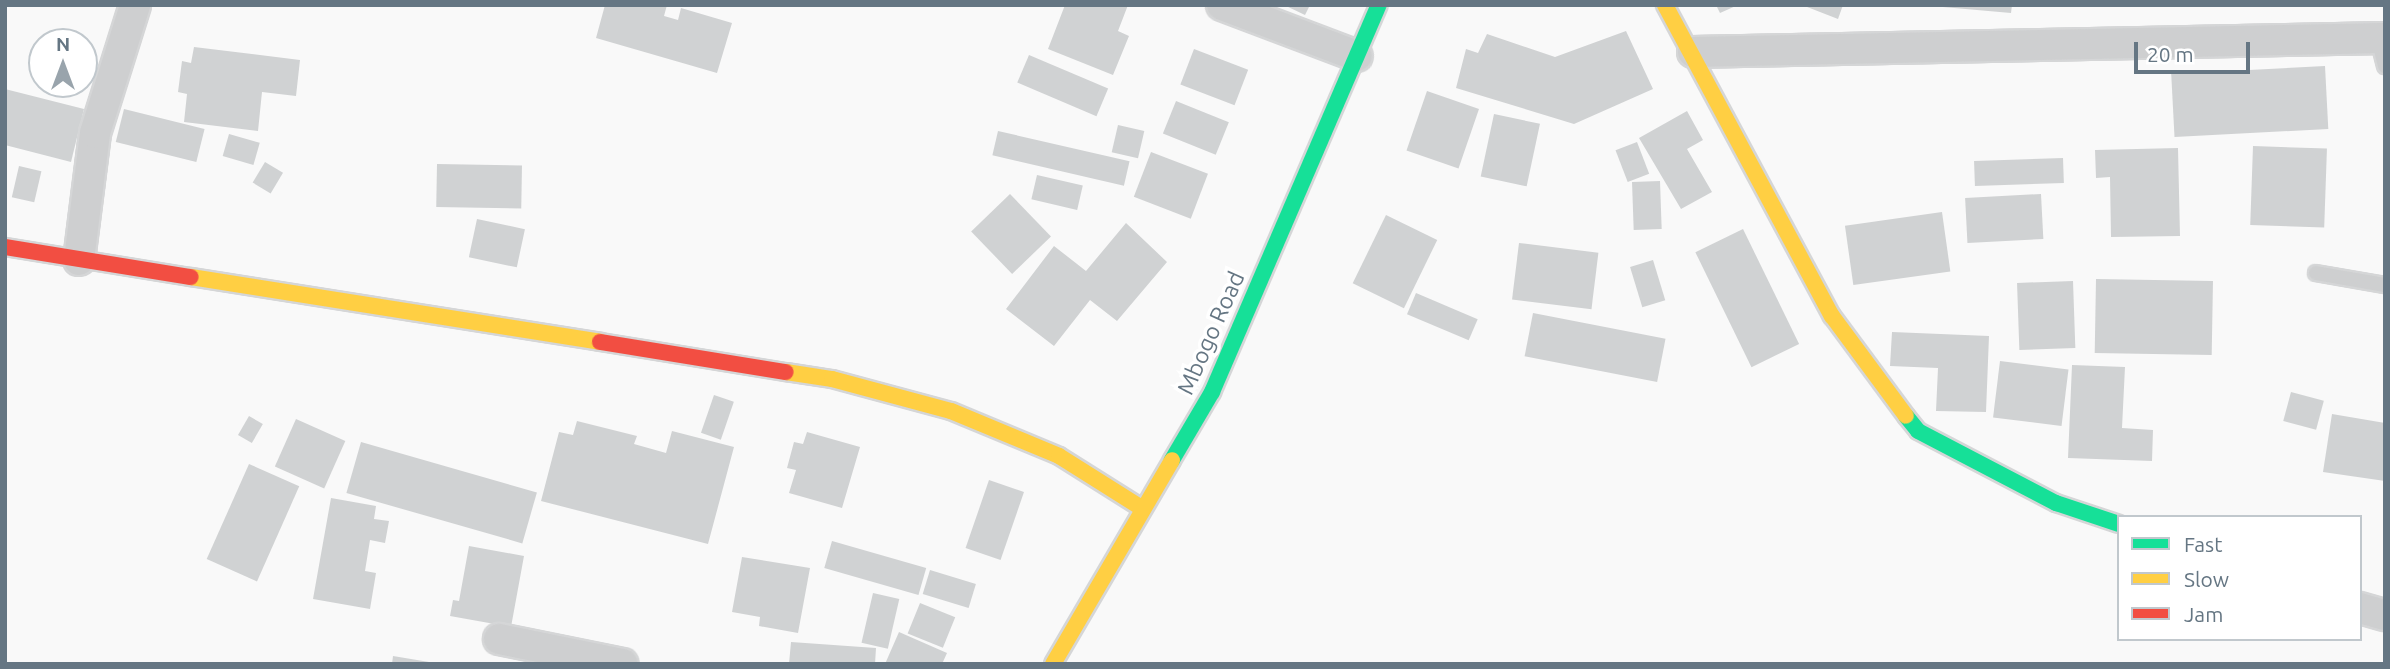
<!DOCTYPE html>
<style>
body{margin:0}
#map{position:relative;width:2390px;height:669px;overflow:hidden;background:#f9f9f9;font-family:Ubuntu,sans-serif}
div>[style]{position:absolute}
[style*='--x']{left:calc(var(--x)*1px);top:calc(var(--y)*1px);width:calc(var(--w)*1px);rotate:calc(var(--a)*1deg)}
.building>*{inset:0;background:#d0d2d3;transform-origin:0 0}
.roads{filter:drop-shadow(2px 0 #d5d6d7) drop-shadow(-2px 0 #d5d6d7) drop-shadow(0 2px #d5d6d7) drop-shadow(0 -2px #d5d6d7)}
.lane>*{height:14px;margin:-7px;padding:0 7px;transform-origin:7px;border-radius:7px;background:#cecfd0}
.street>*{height:30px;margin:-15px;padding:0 15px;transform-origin:15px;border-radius:15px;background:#cecfd0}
.fast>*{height:16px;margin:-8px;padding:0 8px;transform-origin:8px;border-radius:8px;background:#16e098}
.slow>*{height:16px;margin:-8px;padding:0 8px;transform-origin:8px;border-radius:8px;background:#ffcf43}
.jam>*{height:16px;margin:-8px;padding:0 8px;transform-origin:8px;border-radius:8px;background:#f24e42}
span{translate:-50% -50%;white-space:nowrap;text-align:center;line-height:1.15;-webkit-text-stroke:7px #fff;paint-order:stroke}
.street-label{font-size:23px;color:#657683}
.frame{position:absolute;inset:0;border:7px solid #657683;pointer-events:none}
.legend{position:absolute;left:2117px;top:515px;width:245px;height:126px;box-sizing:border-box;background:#fff;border:2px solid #c1c8cd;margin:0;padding:9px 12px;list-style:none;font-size:21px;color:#657683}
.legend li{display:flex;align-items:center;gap:14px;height:35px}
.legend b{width:35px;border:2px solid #c1c8cd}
.north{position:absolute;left:28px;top:28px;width:70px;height:70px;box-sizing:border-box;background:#fff;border:2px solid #c1c8cd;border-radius:50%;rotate:0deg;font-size:19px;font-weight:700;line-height:28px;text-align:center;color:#657683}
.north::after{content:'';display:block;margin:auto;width:24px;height:32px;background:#99a4ac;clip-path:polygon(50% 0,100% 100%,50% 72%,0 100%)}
.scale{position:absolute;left:2134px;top:42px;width:116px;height:32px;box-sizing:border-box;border:4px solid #657683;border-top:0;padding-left:9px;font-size:21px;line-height:24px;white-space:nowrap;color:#657683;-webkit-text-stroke:5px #fff;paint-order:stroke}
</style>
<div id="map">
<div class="building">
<i style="clip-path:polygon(605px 5px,667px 5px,664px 16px,678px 20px,681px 8px,732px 23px,717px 73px,596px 38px)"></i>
<i style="clip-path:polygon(1065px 5px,1128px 5px,1118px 31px,1129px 36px,1113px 75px,1048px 49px)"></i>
<i style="clip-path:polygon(1284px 5px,1310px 5px,1305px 15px)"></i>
<i style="clip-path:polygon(1716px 5px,1738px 5px,1720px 13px)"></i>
<i style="clip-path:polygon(1802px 5px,1843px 5px,1838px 19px)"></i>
<i style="clip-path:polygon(1920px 5px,2012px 5px,2011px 13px)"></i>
<i style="clip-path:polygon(1626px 31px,1653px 89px,1574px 124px,1456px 88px,1466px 49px,1478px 53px,1487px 34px,1555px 57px)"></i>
<i style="clip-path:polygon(194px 47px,300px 60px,296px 96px,262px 92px,258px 131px,184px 122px,187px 94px,178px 92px,182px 61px,191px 63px)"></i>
<i style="left:1194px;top:49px;width:58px;height:38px;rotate:21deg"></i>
<i style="left:1029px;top:55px;width:86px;height:30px;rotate:23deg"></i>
<i style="left:2325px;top:66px;width:63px;height:154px;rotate:87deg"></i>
<i style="clip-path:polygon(5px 89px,84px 109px,71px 162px,5px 145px)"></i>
<i style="left:1427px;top:91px;width:55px;height:63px;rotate:19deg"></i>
<i style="left:1176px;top:101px;width:57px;height:35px;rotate:22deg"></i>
<i style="left:124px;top:109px;width:83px;height:34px;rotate:14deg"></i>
<i style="clip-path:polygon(1687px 111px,1703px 140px,1687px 149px,1712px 192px,1681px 209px,1639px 138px)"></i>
<i style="left:1494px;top:114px;width:47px;height:64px;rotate:12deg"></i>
<i style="left:1118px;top:125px;width:27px;height:28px;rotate:13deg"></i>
<i style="left:998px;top:131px;width:135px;height:25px;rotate:13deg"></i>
<i style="left:229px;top:134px;width:32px;height:23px;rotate:16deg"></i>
<i style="left:1637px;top:142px;width:34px;height:23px;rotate:69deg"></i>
<i style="left:2253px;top:146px;width:74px;height:79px;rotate:2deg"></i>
<i style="clip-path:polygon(2178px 148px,2180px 236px,2111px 237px,2110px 177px,2096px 178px,2095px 150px)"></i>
<i style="left:1151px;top:152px;width:61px;height:48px;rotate:21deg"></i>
<i style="left:2063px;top:158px;width:25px;height:89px;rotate:88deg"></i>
<i style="left:265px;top:162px;width:21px;height:24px;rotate:31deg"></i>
<i style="left:437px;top:164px;width:85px;height:43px;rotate:1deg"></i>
<i style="left:19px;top:166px;width:23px;height:32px;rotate:13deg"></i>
<i style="left:1037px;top:175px;width:47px;height:25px;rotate:13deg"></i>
<i style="left:1660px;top:181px;width:48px;height:28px;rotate:88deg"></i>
<i style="left:1010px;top:194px;width:59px;height:54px;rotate:46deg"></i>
<i style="left:2041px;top:194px;width:45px;height:76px;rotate:87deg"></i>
<i style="left:1942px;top:212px;width:60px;height:98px;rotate:82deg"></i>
<i style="left:1386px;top:215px;width:57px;height:76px;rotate:26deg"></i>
<i style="left:477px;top:219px;width:49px;height:39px;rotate:12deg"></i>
<i style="clip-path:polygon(1126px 223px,1167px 262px,1117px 321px,1090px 300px,1054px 346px,1006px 309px,1054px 246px,1086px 271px)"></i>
<i style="left:1743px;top:229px;width:128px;height:53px;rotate:64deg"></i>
<i style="left:1519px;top:243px;width:80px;height:57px;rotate:7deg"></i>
<i style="left:1653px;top:260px;width:42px;height:24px;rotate:73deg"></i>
<i style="left:2096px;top:279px;width:117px;height:74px;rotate:1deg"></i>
<i style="left:2073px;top:281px;width:67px;height:56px;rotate:88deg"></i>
<i style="left:1416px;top:293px;width:67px;height:23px;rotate:23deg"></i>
<i style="left:1533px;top:313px;width:135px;height:44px;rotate:11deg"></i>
<i style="clip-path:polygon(1892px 332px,1989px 336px,1986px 412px,1936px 411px,1938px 368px,1890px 366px)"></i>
<i style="left:2000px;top:361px;width:69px;height:57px;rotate:7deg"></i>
<i style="clip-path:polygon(2072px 365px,2125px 367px,2122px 428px,2153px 430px,2152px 461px,2068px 458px)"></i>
<i style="left:2291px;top:392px;width:34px;height:30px;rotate:15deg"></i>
<i style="left:714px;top:395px;width:21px;height:40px;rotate:19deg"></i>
<i style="clip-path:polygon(2332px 414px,2385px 423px,2385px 481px,2323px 472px)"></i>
<i style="left:249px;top:416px;width:16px;height:22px;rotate:30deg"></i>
<i style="left:296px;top:419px;width:54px;height:52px;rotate:24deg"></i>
<i style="clip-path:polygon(577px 421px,637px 436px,634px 444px,666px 453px,672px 431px,734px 447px,708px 544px,541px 501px,559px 432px,573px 435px)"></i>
<i style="clip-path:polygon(807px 432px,860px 447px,842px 508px,789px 493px,796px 470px,787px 468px,794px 442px,803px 444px)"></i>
<i style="left:361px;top:442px;width:183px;height:53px;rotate:16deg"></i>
<i style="left:249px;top:464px;width:55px;height:104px;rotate:24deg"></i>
<i style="left:989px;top:480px;width:37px;height:72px;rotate:19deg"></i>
<i style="clip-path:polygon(331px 498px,376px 506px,374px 519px,389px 521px,385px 543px,370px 540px,365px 571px,376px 573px,370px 609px,313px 599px)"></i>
<i style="left:832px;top:541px;width:98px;height:28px;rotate:16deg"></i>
<i style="clip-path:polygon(469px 546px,524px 556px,511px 627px,450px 616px,453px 600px,459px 601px)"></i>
<i style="clip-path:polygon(742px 557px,810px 568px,798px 633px,759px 626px,760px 617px,732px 612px)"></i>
<i style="left:930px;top:570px;width:48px;height:25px;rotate:17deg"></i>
<i style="left:873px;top:593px;width:27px;height:51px;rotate:13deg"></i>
<i style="left:920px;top:603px;width:38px;height:33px;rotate:22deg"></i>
<i style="clip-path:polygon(899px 632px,947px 653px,942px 664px,885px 664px)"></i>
<i style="clip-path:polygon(791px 642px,876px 648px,875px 664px,789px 664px)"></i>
<i style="clip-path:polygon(393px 656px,429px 662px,429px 664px,392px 664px)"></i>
</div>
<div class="roads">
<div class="lane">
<i style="--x:2378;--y:38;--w:29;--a:76"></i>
<i style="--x:2316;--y:273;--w:70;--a:9.9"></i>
</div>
<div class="street">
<i style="--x:1222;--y:5;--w:144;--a:20.7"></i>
<i style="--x:1693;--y:52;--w:692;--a:-1.16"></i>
<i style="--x:79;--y:260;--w:128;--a:-82.8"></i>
<i style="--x:95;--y:133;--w:134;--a:-72.6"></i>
<i style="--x:2360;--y:608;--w:26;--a:16"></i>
<i style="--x:499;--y:639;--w:126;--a:11.4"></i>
</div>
<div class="fast">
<i style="--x:1906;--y:416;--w:19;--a:51"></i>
<i style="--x:1918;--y:431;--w:156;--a:27.6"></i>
<i style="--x:2056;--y:503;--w:66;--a:18.4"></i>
<i style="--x:1172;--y:460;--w:79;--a:-59.5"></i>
<i style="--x:1212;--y:392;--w:421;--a:-66.7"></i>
</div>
<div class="slow">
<i style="--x:1665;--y:5;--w:353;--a:61.8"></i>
<i style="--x:1832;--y:316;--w:124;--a:53.5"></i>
<i style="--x:191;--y:277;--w:414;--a:9"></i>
<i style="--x:786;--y:372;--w:47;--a:8.7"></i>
<i style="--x:832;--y:379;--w:123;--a:15.1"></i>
<i style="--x:951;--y:411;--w:117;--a:22.6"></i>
<i style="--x:1059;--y:456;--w:99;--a:32.2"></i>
<i style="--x:1053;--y:664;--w:236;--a:-59.7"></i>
</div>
<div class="jam">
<i style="--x:5;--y:247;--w:188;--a:9.2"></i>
<i style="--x:600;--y:342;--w:188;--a:9.2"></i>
</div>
</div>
<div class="street-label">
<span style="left:1211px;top:333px;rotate:-66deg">Mbogo Road</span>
</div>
<div class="frame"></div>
<ul class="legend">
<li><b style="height:9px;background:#16e098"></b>Fast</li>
<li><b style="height:9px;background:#ffcf43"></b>Slow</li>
<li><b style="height:9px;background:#f24e42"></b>Jam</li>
</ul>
<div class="north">N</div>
<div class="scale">20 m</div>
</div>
